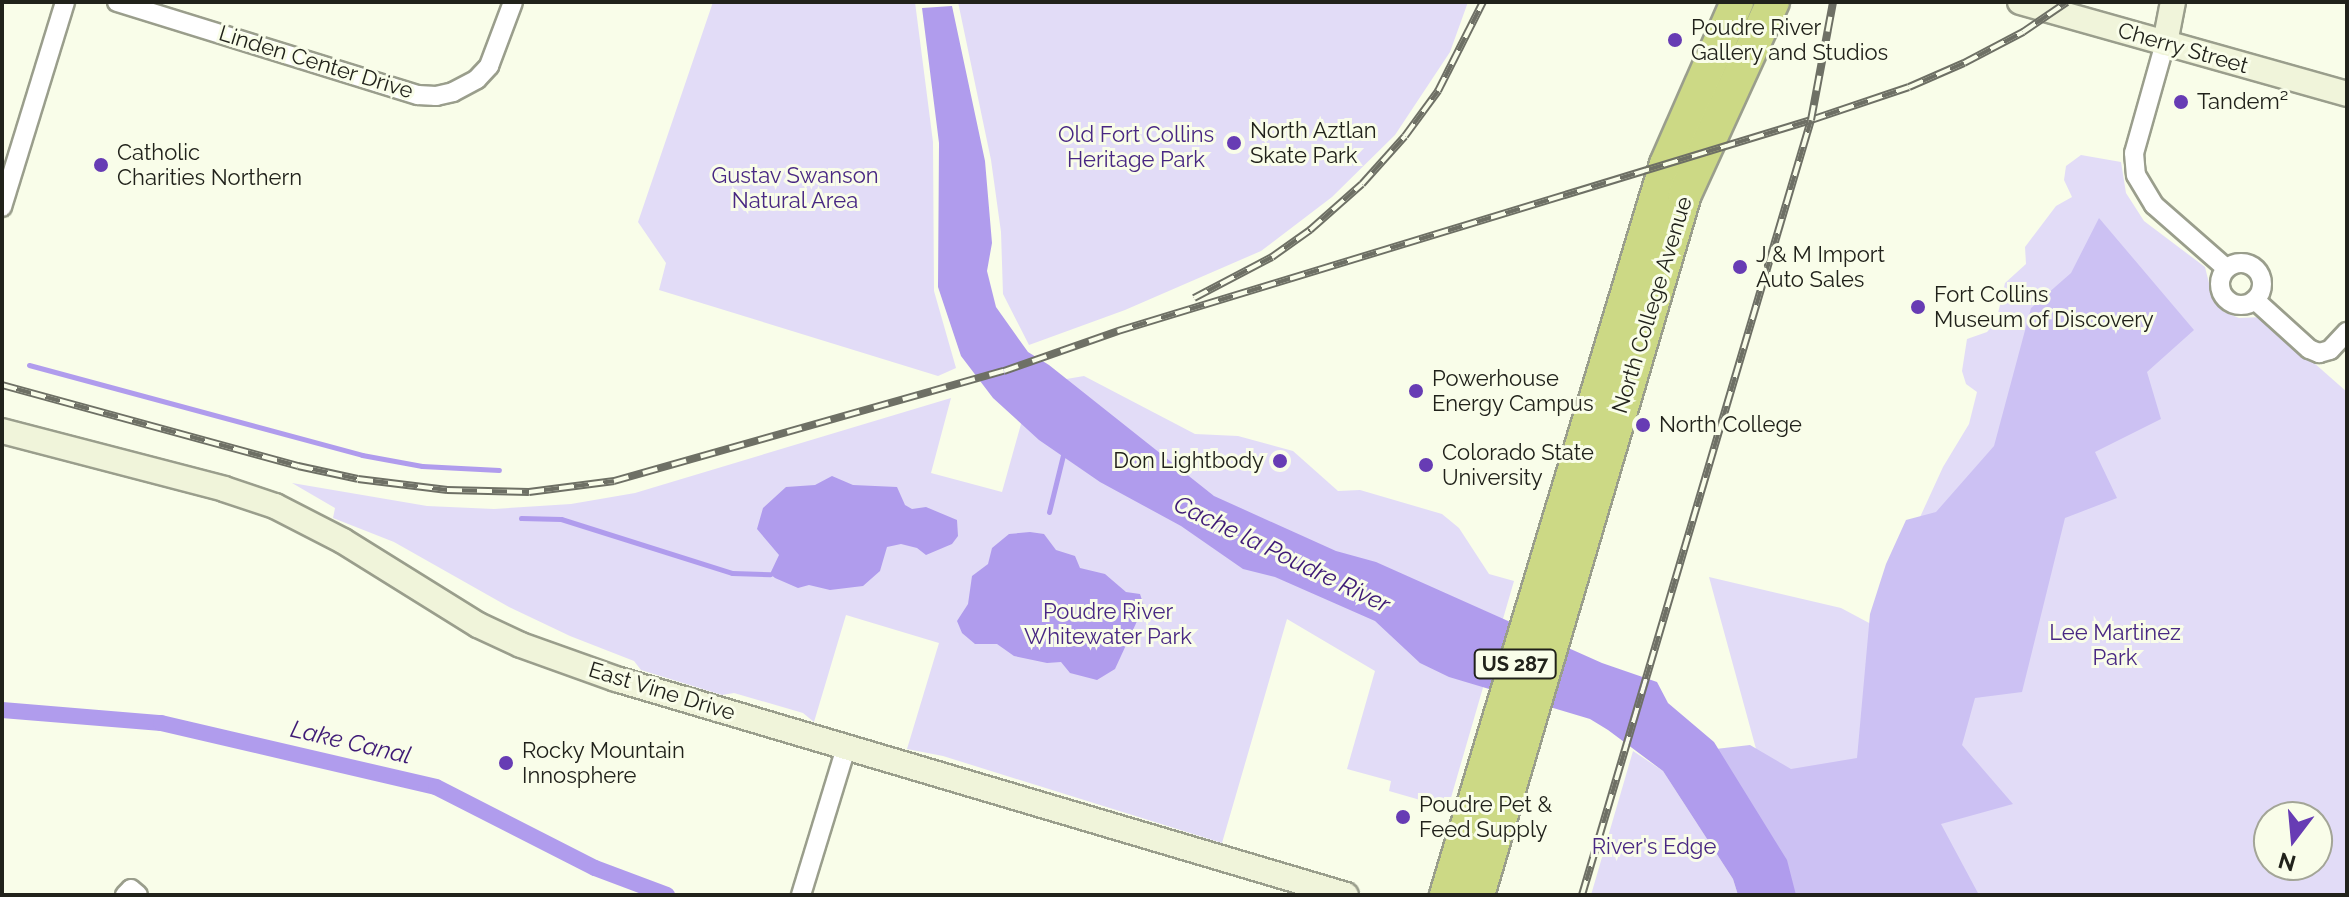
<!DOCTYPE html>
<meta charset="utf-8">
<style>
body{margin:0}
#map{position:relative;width:2349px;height:897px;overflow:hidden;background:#f9fde9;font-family:Raleway,sans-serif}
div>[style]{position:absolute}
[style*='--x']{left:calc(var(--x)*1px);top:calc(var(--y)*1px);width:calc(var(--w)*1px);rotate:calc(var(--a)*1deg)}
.green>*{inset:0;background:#e2dcf7}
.forest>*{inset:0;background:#ccc1f3}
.water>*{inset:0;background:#b09ced}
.stream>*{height:5px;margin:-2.5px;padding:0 2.5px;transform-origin:2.5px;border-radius:2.5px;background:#b09ced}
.canal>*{height:16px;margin:-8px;padding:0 8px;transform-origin:8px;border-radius:8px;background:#b09ced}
.roads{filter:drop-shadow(2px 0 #9a9e8c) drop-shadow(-2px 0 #9a9e8c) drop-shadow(0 2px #9a9e8c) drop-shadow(0 -2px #9a9e8c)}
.street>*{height:18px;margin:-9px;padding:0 9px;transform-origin:9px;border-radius:9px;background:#fff}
.street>.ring{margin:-9px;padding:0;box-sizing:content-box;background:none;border:18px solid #fff;border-radius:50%}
.secondary>*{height:24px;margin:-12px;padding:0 12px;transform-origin:12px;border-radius:12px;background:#f0f4da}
.highway>*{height:32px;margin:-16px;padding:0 16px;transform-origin:16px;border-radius:16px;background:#ccd985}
.rail>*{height:8px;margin-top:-4px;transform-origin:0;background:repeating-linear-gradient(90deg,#f9fde9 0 15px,#6e7065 0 30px);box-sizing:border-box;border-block:2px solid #6e7065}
.dots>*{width:22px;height:22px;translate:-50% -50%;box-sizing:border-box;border:4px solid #f9fde9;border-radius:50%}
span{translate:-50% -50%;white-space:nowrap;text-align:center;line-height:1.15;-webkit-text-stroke:6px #f9fde9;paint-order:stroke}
.shield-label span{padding:2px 6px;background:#f9fde9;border:2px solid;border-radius:6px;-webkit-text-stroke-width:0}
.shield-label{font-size:20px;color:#21221b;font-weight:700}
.poi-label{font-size:22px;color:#21221b}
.left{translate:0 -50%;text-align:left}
.right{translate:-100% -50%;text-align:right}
.street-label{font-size:22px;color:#21221b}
.park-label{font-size:22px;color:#482783}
.water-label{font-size:24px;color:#3e1a76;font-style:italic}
.frame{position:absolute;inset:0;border:4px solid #21221b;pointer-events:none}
.north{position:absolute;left:2253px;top:801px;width:80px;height:80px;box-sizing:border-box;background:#f9fde9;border:2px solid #a3a597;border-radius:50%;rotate:196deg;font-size:22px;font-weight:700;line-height:32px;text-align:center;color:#21221b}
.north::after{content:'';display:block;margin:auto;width:28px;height:36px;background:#673cb4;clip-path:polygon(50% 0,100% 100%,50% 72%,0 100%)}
</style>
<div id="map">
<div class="green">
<i style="clip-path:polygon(713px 2px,915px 2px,933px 142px,934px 291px,956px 368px,938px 376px,659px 290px,666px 263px,638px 222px)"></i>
<i style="clip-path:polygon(958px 2px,1468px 2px,1450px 52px,1395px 135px,1332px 197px,1261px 251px,1125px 310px,1029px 345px,1003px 294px,1001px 232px,991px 160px)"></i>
<i style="clip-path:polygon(evenodd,2081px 155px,2121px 162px,2126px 193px,2144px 221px,2205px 267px,2213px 299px,2224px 312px,2239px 318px,2262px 317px,2347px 392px,2347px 895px,1796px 895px,1709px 577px,1841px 608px,1871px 624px,1943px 467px,1969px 424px,1977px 392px,1966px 384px,1962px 371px,1967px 339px,1987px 332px,1996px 322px,2005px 283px,2026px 264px,2025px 247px,2056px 206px,2072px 197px,2064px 180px,2066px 166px,2081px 155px,2269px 817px,2317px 817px,2317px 865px,2269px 865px,2269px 817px)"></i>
<i style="clip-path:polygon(1084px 376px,1195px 434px,1238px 436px,1293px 451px,1338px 491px,1360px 490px,1442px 514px,1459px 528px,1489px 574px,1514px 581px,1448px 808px,1389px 791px,1391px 781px,1347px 769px,1375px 671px,1287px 619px,1222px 843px,943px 756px,907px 749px,939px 643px,846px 615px,814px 722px,803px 713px,734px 693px,722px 695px,641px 670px,634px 661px,570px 636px,509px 607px,394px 542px,333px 518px,335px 508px,292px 483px,427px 506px,494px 509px,571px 504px,635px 493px,951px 398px,931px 473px,1002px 492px,1028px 399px,1049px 382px)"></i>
<i style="clip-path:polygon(1633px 751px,1663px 771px,1733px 879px,1738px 895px,1591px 895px)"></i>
</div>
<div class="forest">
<i style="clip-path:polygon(2099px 218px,2194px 330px,2147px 372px,2161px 419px,2095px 452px,2117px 498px,2065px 518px,2022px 692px,1975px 698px,1962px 745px,2013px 804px,1941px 824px,1979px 895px,1781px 895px,1707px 750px,1750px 745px,1791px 769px,1857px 758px,1870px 614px,1886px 564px,1906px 520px,1936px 512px,1994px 446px,2031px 308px,2071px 273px)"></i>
</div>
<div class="water">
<i style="clip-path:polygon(952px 6px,985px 161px,992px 243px,987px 271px,996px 307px,1028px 352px,1049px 365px,1214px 496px,1336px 551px,1376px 562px,1602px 663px,1657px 682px,1668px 703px,1714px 742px,1787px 860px,1796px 895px,1738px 895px,1733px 879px,1663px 771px,1608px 730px,1590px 719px,1449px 677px,1420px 663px,1375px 621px,1275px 577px,1243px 569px,1181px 526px,1100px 482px,1039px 440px,993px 398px,961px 356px,938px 287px,939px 143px,922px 8px)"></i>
<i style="clip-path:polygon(832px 476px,853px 485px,897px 487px,905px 505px,912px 509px,926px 507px,957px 520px,958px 536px,952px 544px,926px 555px,917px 548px,901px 544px,887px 547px,880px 571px,863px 586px,830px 590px,809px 585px,798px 588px,775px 578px,770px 574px,779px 555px,757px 529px,763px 508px,786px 487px,815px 485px)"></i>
<i style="clip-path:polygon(1030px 532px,1044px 534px,1056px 550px,1075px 556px,1080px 568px,1105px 574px,1126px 592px,1140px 594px,1144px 606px,1115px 669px,1097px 680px,1070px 673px,1061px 662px,1047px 663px,1014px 656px,997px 644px,975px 644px,962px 633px,957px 621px,968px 604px,972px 576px,988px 564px,992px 548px,1009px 534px)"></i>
</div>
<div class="stream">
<i style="--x:29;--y:365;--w:345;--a:15.1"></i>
<i style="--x:362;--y:455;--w:61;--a:10.4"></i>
<i style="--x:422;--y:466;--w:77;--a:3"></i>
<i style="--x:1049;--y:512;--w:63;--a:-76.2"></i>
<i style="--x:521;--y:518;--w:40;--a:1.4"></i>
<i style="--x:561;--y:519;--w:179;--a:17.5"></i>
<i style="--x:732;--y:573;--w:38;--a:2"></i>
</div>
<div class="canal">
<i style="--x:2;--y:710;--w:160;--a:4.7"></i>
<i style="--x:161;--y:723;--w:282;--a:13.1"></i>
<i style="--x:436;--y:787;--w:178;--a:27"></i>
<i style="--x:595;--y:868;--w:77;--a:20.6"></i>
</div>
<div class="roads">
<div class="street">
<i style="--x:117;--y:2;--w:315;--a:17.2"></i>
<i style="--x:418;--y:95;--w:18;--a:3"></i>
<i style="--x:436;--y:96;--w:17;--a:-13"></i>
<i style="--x:453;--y:92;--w:27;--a:-28"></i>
<i style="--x:477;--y:79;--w:18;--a:-47"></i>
<i style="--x:489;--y:66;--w:68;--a:-69.4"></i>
<i style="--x:2165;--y:43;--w:114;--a:105.7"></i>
<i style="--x:2134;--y:153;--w:22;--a:85"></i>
<i style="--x:2136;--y:175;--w:35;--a:59"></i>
<i style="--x:2154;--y:205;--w:96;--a:41.2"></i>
<i style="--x:2;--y:207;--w:214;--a:-72.9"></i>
<i class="ring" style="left:2220px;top:263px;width:24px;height:24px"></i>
<i style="--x:2255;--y:300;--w:73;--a:42.2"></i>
<i style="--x:2309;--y:349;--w:11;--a:22"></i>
<i style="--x:2319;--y:353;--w:11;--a:-15"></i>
<i style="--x:2330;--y:350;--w:25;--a:-47"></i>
<i style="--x:125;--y:895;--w:8;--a:-45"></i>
<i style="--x:131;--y:889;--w:9;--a:41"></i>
<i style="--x:801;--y:895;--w:157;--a:-73"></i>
</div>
<div class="secondary">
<i style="--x:2020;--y:2;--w:340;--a:15.7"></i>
<i style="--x:2165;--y:43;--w:42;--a:-79"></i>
<i style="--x:2;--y:431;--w:229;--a:14.6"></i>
<i style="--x:224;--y:489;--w:54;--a:18.4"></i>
<i style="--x:275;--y:506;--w:76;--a:27.2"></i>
<i style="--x:343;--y:541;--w:159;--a:31.9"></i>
<i style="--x:478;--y:625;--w:47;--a:24.9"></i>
<i style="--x:521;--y:645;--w:101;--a:19.7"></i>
<i style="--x:616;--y:679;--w:761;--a:16.48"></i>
</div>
<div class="highway">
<i style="--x:1446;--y:895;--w:763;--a:-73.25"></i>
<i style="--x:1666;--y:164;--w:177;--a:-66.3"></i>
<i style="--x:1478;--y:895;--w:731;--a:-73.55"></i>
<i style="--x:1685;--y:194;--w:211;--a:-65.4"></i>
</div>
</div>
<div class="rail">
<i style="--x:1194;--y:298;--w:88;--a:-27.7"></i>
<i style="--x:1272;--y:257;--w:47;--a:-35.4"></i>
<i style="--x:1310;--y:230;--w:69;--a:-41.5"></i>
<i style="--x:1362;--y:184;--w:64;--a:-48.1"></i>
<i style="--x:1405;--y:136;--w:56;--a:-53.7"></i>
<i style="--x:1438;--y:91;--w:100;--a:-63.2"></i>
<i style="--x:2;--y:385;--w:307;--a:15.3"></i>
<i style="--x:298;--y:466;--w:61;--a:12.2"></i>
<i style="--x:358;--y:479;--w:90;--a:7"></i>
<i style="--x:447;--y:490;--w:82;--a:1.4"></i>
<i style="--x:529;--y:492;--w:86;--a:-7.4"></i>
<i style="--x:614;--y:481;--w:405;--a:-15.8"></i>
<i style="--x:1004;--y:371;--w:121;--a:-19.3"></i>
<i style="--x:1118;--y:331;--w:724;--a:-16.93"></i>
<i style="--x:1811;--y:120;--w:103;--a:-18.6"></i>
<i style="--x:1909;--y:87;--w:60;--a:-23.6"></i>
<i style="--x:1964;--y:63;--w:67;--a:-27.7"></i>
<i style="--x:2023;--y:32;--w:53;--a:-34.3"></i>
<i style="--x:1582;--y:895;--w:808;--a:-73.54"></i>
<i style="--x:1811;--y:120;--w:120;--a:-79.4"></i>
</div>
<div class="dots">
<i style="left:1675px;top:40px;background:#673cb4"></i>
<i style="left:2181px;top:102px;background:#673cb4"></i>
<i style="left:1234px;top:143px;background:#673cb4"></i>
<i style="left:101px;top:165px;background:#673cb4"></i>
<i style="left:1740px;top:267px;background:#673cb4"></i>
<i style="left:1918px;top:307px;background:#673cb4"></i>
<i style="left:1416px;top:391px;background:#673cb4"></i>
<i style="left:1643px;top:425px;background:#673cb4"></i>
<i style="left:1280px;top:461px;background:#673cb4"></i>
<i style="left:1426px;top:465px;background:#673cb4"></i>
<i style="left:506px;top:763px;background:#673cb4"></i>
<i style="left:1403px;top:817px;background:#673cb4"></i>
</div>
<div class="shield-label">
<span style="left:1515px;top:664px">US 287</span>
</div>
<div class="poi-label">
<span class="left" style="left:1691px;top:40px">Poudre River<br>Gallery and Studios</span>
<span class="left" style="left:2197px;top:102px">Tandem²</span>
<span class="left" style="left:1250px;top:143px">North Aztlan<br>Skate Park</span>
<span class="left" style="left:117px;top:165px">Catholic<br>Charities Northern</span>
<span class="left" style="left:1756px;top:267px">J &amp; M Import<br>Auto Sales</span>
<span class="left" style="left:1934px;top:307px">Fort Collins<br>Museum of Discovery</span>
<span class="left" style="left:1432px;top:391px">Powerhouse<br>Energy Campus</span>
<span class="left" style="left:1659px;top:425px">North College</span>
<span class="left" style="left:1442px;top:465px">Colorado State<br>University</span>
<span class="right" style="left:1264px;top:461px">Don Lightbody</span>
<span class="left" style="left:522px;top:763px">Rocky Mountain<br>Innosphere</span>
<span class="left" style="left:1419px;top:817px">Poudre Pet &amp;<br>Feed Supply</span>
</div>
<div class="street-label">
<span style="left:2183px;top:48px;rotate:16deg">Cherry Street</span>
<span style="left:316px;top:62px;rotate:17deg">Linden Center Drive</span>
<span style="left:1652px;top:305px;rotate:-73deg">North College Avenue</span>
<span style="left:662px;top:691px;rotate:17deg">East Vine Drive</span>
</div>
<div class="park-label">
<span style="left:1136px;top:147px">Old Fort Collins<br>Heritage Park</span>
<span style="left:795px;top:188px">Gustav Swanson<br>Natural Area</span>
<span style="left:1108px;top:624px">Poudre River<br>Whitewater Park</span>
<span style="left:2115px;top:645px">Lee Martinez<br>Park</span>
<span style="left:1654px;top:847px">River's Edge</span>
</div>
<div class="water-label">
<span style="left:1282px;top:554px;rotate:26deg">Cache la Poudre River</span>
<span style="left:351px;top:742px;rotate:13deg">Lake Canal</span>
</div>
<div class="frame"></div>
<div class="north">N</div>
</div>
